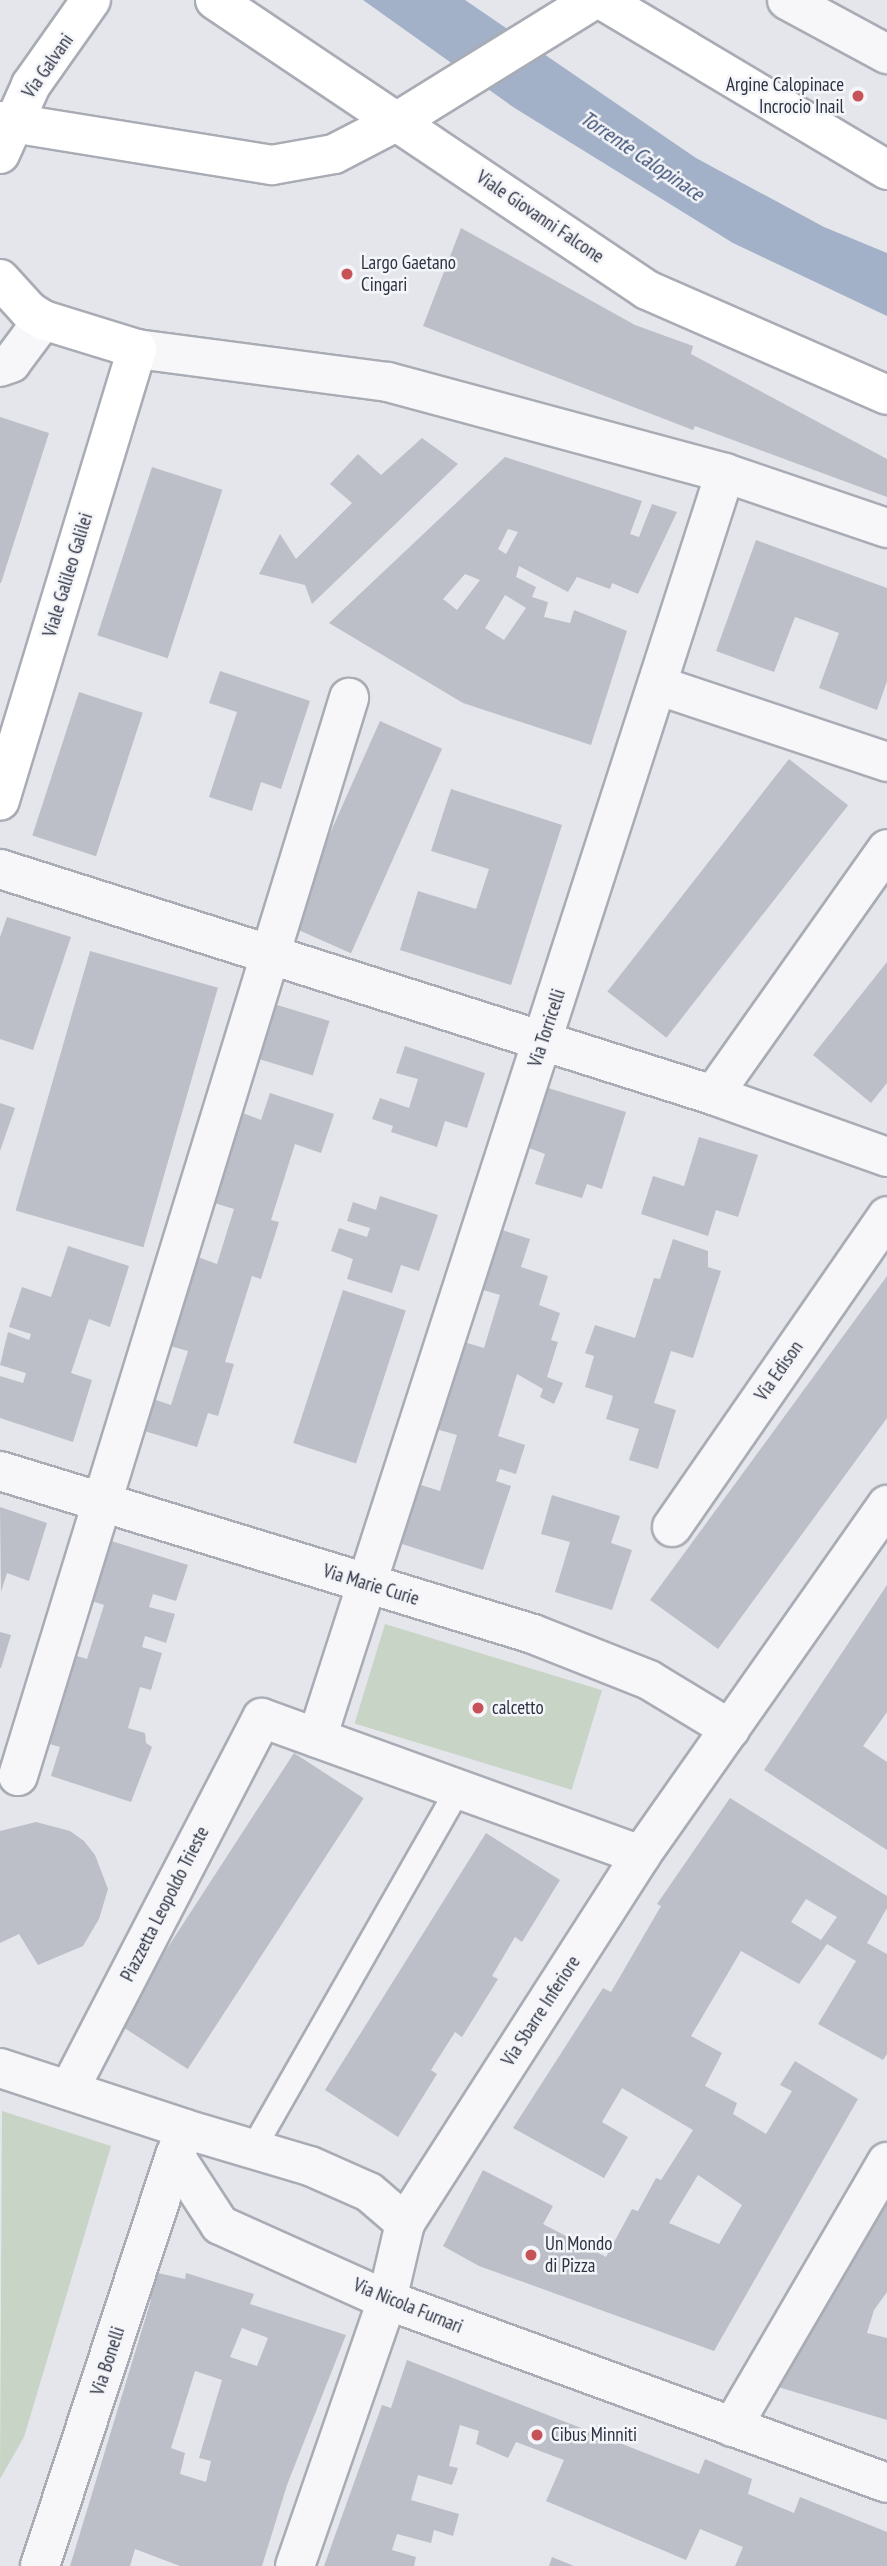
<!DOCTYPE html>
<style>
body{margin:0}
#map{position:relative;width:887px;height:2566px;overflow:hidden;background:#e4e6eb;font-family:"PT Sans Narrow",sans-serif}
div>[style]{position:absolute}
[style*='--x']{left:calc(var(--x)*1px);top:calc(var(--y)*1px);width:calc(var(--w)*1px);rotate:calc(var(--a)*1deg)}
.green>*{inset:0;background:#c8d4c6;transform-origin:0 0}
.water>*{inset:0;background:#a2b0c8}
.building>*{inset:0;background:#bcbfc8;transform-origin:0 0}
.roads{filter:drop-shadow(2px 0 #a9acb5) drop-shadow(-2px 0 #a9acb5) drop-shadow(0 2px #a9acb5) drop-shadow(0 -2px #a9acb5)}
.lane>*{height:24px;margin:-12px;padding:0 12px;transform-origin:12px;border-radius:12px;background:#f7f7fa}
.street>*{height:38px;margin:-19px;padding:0 19px;transform-origin:19px;border-radius:19px;background:#f7f7fa}
.secondary>*{height:38px;margin:-19px;padding:0 19px;transform-origin:19px;border-radius:19px;background:#fff}
.primary>*{height:38px;margin:-19px;padding:0 19px;transform-origin:19px;border-radius:19px;background:#fff}
.dots>*{width:19px;height:19px;translate:-50% -50%;box-sizing:border-box;border:4px solid #f4f5f8;border-radius:50%}
span{translate:-50% -50%;white-space:nowrap;text-align:center;line-height:1.15;-webkit-text-stroke:5px #f4f5f8;paint-order:stroke}
.street-label{font-size:19px;color:#2d3243}
.poi-label{font-size:19px;color:#2d3243}
.right{translate:-100% -50%;text-align:right}
.left{translate:0 -50%;text-align:left}
.water-label{font-size:21px;color:#394d74;font-style:italic}
</style>
<div id="map">
<div class="green">
<i style="left:385px;top:1624px;width:227px;height:104px;rotate:17deg"></i>
<i style="clip-path:polygon(2px 2111px,111px 2146px,24px 2437px,0 2479px)"></i>
</div>
<div class="water">
<i style="clip-path:polygon(363px 0,465px 0,696px 158px,824px 227px,887px 253px,887px 316px,733px 243px,513px 107px)"></i>
</div>
<div class="building">
<i style="clip-path:polygon(461px 228px,635px 325px,693px 346px,691px 354px,887px 459px,887px 497px,695px 426px,693px 430px,423px 326px)"></i>
<i style="clip-path:polygon(0 417px,49px 433px,1px 583px,0 583px)"></i>
<i style="clip-path:polygon(422px 438px,458px 464px,312px 604px,305px 585px,259px 574px,280px 534px,296px 559px,352px 503px,330px 484px,358px 454px,381px 475px)"></i>
<i style="clip-path:polygon(evenodd,505px 457px,642px 501px,630px 534px,639px 537px,652px 504px,677px 512px,638px 594px,612px 583px,610px 589px,577px 577px,568px 592px,519px 566px,516px 577px,536px 587px,532px 597px,548px 602px,544px 617px,570px 623px,574px 610px,627px 631px,591px 745px,463px 703px,329px 623px,505px 457px,508px 529px,518px 532px,506px 554px,498px 549px,508px 529px,505px 457px,465px 574px,480px 580px,457px 610px,443px 599px,465px 574px,505px 457px,505px 595px,526px 608px,504px 640px,485px 628px,505px 595px)"></i>
<i style="left:152px;top:467px;width:74px;height:177px;rotate:18deg"></i>
<i style="clip-path:polygon(756px 540px,887px 588px,887px 681px,877px 710px,819px 688px,839px 633px,795px 617px,774px 672px,716px 651px)"></i>
<i style="clip-path:polygon(220px 671px,310px 701px,281px 789px,261px 782px,252px 811px,209px 797px,237px 712px,209px 703px)"></i>
<i style="left:79px;top:692px;width:67px;height:151px;rotate:18deg"></i>
<i style="left:380px;top:721px;width:68px;height:224px;rotate:24deg"></i>
<i style="left:789px;top:759px;width:75px;height:295px;rotate:38deg"></i>
<i style="clip-path:polygon(451px 789px,562px 825px,511px 985px,400px 950px,418px 891px,476px 909px,489px 869px,431px 851px)"></i>
<i style="clip-path:polygon(7px 917px,71px 937px,33px 1050px,0 1039px,0 937px)"></i>
<i style="left:90px;top:951px;width:133px;height:270px;rotate:16deg"></i>
<i style="clip-path:polygon(887px 962px,887px 1083px,871px 1103px,813px 1055px)"></i>
<i style="left:274px;top:1004px;width:58px;height:57px;rotate:17deg"></i>
<i style="clip-path:polygon(405px 1046px,485px 1073px,467px 1128px,445px 1121px,437px 1147px,391px 1132px,393px 1126px,372px 1119px,380px 1098px,409px 1108px,418px 1079px,396px 1073px)"></i>
<i style="clip-path:polygon(545px 1087px,626px 1112px,602px 1189px,587px 1184px,582px 1198px,535px 1184px,545px 1154px,526px 1147px)"></i>
<i style="clip-path:polygon(270px 1093px,334px 1114px,321px 1153px,295px 1144px,271px 1220px,279px 1222px,261px 1279px,252px 1276px,225px 1362px,234px 1364px,218px 1416px,208px 1413px,197px 1447px,141px 1430px,150px 1398px,171px 1405px,188px 1351px,167px 1345px,195px 1256px,217px 1264px,234px 1209px,211px 1202px,240px 1112px,261px 1120px)"></i>
<i style="clip-path:polygon(0 1103px,15px 1108px,0 1151px)"></i>
<i style="clip-path:polygon(699px 1137px,758px 1155px,738px 1217px,716px 1210px,708px 1236px,641px 1214px,653px 1176px,684px 1186px)"></i>
<i style="clip-path:polygon(380px 1196px,438px 1215px,419px 1271px,401px 1265px,392px 1293px,347px 1279px,353px 1259px,331px 1251px,339px 1228px,367px 1237px,370px 1228px,347px 1221px,353px 1202px,376px 1210px)"></i>
<i style="clip-path:polygon(499px 1229px,530px 1239px,521px 1267px,548px 1276px,539px 1305px,560px 1313px,551px 1340px,558px 1342px,547px 1377px,563px 1383px,554px 1404px,540px 1397px,543px 1389px,517px 1374px,498px 1436px,525px 1445px,516px 1474px,500px 1469px,496px 1481px,511px 1486px,483px 1570px,399px 1543px,418px 1484px,440px 1491px,457px 1435px,436px 1429px,464px 1342px,484px 1348px,500px 1295px,480px 1289px)"></i>
<i style="clip-path:polygon(673px 1239px,708px 1251px,708px 1267px,721px 1271px,693px 1358px,671px 1351px,654px 1403px,676px 1410px,658px 1469px,629px 1460px,639px 1429px,606px 1419px,613px 1396px,585px 1387px,594px 1356px,585px 1353px,595px 1325px,635px 1338px,654px 1278px,660px 1279px)"></i>
<i style="clip-path:polygon(68px 1246px,129px 1266px,110px 1327px,89px 1319px,71px 1373px,92px 1380px,73px 1442px,0 1418px,0 1376px,23px 1383px,26px 1373px,0 1365px,8px 1332px,29px 1340px,31px 1334px,9px 1327px,22px 1287px,51px 1297px)"></i>
<i style="clip-path:polygon(887px 1276px,887px 1418px,718px 1649px,650px 1600px)"></i>
<i style="left:343px;top:1290px;width:66px;height:161px;rotate:18deg"></i>
<i style="clip-path:polygon(552px 1495px,620px 1516px,611px 1543px,632px 1550px,612px 1610px,555px 1592px,570px 1542px,541px 1534px)"></i>
<i style="clip-path:polygon(0 1507px,47px 1523px,29px 1581px,7px 1573px,1px 1592px)"></i>
<i style="clip-path:polygon(105px 1539px,188px 1565px,176px 1601px,153px 1594px,149px 1607px,175px 1614px,166px 1643px,145px 1636px,142px 1647px,162px 1653px,151px 1690px,140px 1687px,128px 1728px,145px 1733px,146px 1743px,152px 1747px,131px 1802px,51px 1776px,60px 1747px,39px 1741px,67px 1653px,87px 1659px,104px 1605px,85px 1599px)"></i>
<i style="clip-path:polygon(887px 1585px,887px 1712px,863px 1746px,887px 1762px,887px 1850px,764px 1770px)"></i>
<i style="clip-path:polygon(0 1632px,11px 1635px,1px 1668px,0 1668px)"></i>
<i style="left:294px;top:1753px;width:83px;height:323px;rotate:33deg"></i>
<i style="clip-path:polygon(evenodd,730px 1798px,887px 1896px,887px 1908px,867px 1943px,887px 1954px,887px 2054px,883px 2060px,818px 2024px,856px 1961px,827px 1944px,799px 1984px,741px 1951px,691px 2036px,722px 2053px,705px 2086px,737px 2103px,733px 2114px,766px 2134px,792px 2091px,780px 2085px,795px 2061px,858px 2099px,714px 2351px,479px 2266px,443px 2246px,483px 2170px,553px 2206px,543px 2224px,606px 2257px,632px 2209px,638px 2211px,656px 2178px,661px 2180px,693px 2130px,622px 2088px,602px 2122px,628px 2137px,604px 2178px,513px 2128px,603px 1988px,611px 1992px,661px 1906px,657px 1904px,730px 1798px,806px 1899px,837px 1917px,821px 1940px,791px 1922px,806px 1899px,730px 1798px,698px 2175px,742px 2205px,719px 2244px,669px 2223px,698px 2175px)"></i>
<i style="clip-path:polygon(36px 1822px,70px 1831px,84px 1841px,95px 1855px,108px 1889px,99px 1919px,83px 1946px,38px 1965px,19px 1934px,0 1943px,0 1831px)"></i>
<i style="clip-path:polygon(486px 1833px,560px 1880px,522px 1942px,515px 1937px,492px 1976px,498px 1979px,462px 2037px,455px 2032px,431px 2070px,437px 2074px,398px 2137px,325px 2090px)"></i>
<i style="clip-path:polygon(887px 2197px,887px 2292px,874px 2310px,867px 2333px,887px 2338px,887px 2420px,765px 2383px)"></i>
<i style="clip-path:polygon(evenodd,153px 2272px,185px 2279px,186px 2273px,254px 2294px,250px 2304px,346px 2335px,287px 2485px,262px 2566px,180px 2566px,135px 2549px,130px 2566px,70px 2566px,151px 2300px,146px 2296px,153px 2272px,242px 2328px,268px 2338px,257px 2366px,230px 2357px,242px 2328px,153px 2272px,195px 2371px,222px 2380px,199px 2458px,211px 2461px,206px 2482px,180px 2474px,185px 2453px,171px 2448px,195px 2371px)"></i>
<i style="clip-path:polygon(407px 2360px,699px 2474px,705px 2459px,752px 2479px,748px 2494px,794px 2513px,800px 2497px,887px 2532px,887px 2566px,735px 2566px,743px 2547px,700px 2529px,686px 2560px,546px 2501px,564px 2460px,516px 2442px,508px 2458px,476px 2444px,479px 2431px,460px 2425px,449px 2466px,458px 2468px,452px 2485px,418px 2475px,411px 2500px,459px 2514px,453px 2536px,434px 2530px,431px 2543px,397px 2534px,392px 2550px,416px 2557px,414px 2566px,324px 2566px,382px 2405px,391px 2408px)"></i>
<i style="clip-path:polygon(552px 2557px,574px 2566px,549px 2566px)"></i>
</div>
<div class="roads">
<div class="lane">
<i style="--x:253;--y:2149;--w:414;--a:-60.3"></i>
</div>
<div class="street">
<i style="--x:787;--y:0;--w:114;--a:28.4"></i>
<i style="--x:137;--y:349;--w:253;--a:7.5"></i>
<i style="--x:388;--y:382;--w:349;--a:15.1"></i>
<i style="--x:725;--y:473;--w:171;--a:18.8"></i>
<i style="--x:0;--y:367;--w:12;--a:-20"></i>
<i style="--x:11;--y:363;--w:54;--a:-53.3"></i>
<i style="--x:657;--y:685;--w:243;--a:18.5"></i>
<i style="--x:0;--y:869;--w:748;--a:17.59"></i>
<i style="--x:713;--y:1095;--w:185;--a:19.6"></i>
<i style="--x:713;--y:1095;--w:301;--a:-54.7"></i>
<i style="--x:0;--y:1471;--w:557;--a:17"></i>
<i style="--x:533;--y:1634;--w:125;--a:21.6"></i>
<i style="--x:649;--y:1680;--w:95;--a:31.2"></i>
<i style="--x:672;--y:1527;--w:378;--a:-55.3"></i>
<i style="--x:317;--y:1738;--w:1329;--a:-72.12"></i>
<i style="--x:18;--y:1776;--w:1128;--a:-72.93"></i>
<i style="--x:0;--y:2068;--w:195;--a:18.2"></i>
<i style="--x:185;--y:2129;--w:29;--a:110"></i>
<i style="--x:175;--y:2156;--w:82;--a:56.9"></i>
<i style="--x:220;--y:2225;--w:183;--a:24.2"></i>
<i style="--x:387;--y:2300;--w:532;--a:20.1"></i>
<i style="--x:69;--y:2090;--w:419;--a:-62.6"></i>
<i style="--x:262;--y:1718;--w:403;--a:19.9"></i>
<i style="--x:185;--y:2129;--w:130;--a:16.5"></i>
<i style="--x:310;--y:2166;--w:64;--a:23.8"></i>
<i style="--x:369;--y:2192;--w:48;--a:40.7"></i>
<i style="--x:732;--y:2427;--w:307;--a:-59.7"></i>
<i style="--x:40;--y:2566;--w:432;--a:-71.8"></i>
<i style="--x:295;--y:2566;--w:281;--a:-70.9"></i>
<i style="--x:387;--y:2300;--w:79;--a:-76.8"></i>
<i style="--x:405;--y:2223;--w:437;--a:-57.3"></i>
<i style="--x:641;--y:1855;--w:428;--a:-54.9"></i>
</div>
<div class="secondary">
<i style="--x:0;--y:121;--w:276;--a:9.2"></i>
<i style="--x:272;--y:165;--w:63;--a:-10.1"></i>
<i style="--x:334;--y:154;--w:72;--a:-27.3"></i>
<i style="--x:0;--y:154;--w:76;--a:-65.8"></i>
<i style="--x:31;--y:85;--w:104;--a:-54.8"></i>
<i style="--x:0;--y:279;--w:43;--a:47.8"></i>
<i style="--x:29;--y:311;--w:17;--a:33"></i>
<i style="--x:43;--y:320;--w:98;--a:17.1"></i>
<i style="--x:137;--y:349;--w:472;--a:106.9"></i>
</div>
<div class="primary">
<i style="--x:215;--y:0;--w:520;--a:33.87"></i>
<i style="--x:647;--y:290;--w:262;--a:23.6"></i>
<i style="--x:602;--y:0;--w:332;--a:30.8"></i>
<i style="--x:398;--y:121;--w:229;--a:-31.8"></i>
</div>
</div>
<div class="dots">
<i style="left:858px;top:96px;background:#c65358"></i>
<i style="left:347px;top:274px;background:#c65358"></i>
<i style="left:478px;top:1708px;background:#c65358"></i>
<i style="left:531px;top:2255px;background:#c65358"></i>
<i style="left:537px;top:2435px;background:#c65358"></i>
</div>
<div class="street-label">
<span style="left:48px;top:66px;rotate:-55deg">Via Galvani</span>
<span style="left:540px;top:217px;rotate:34deg">Viale Giovanni Falcone</span>
<span style="left:68px;top:575px;rotate:-73deg">Viale Galileo Galilei</span>
<span style="left:547px;top:1028px;rotate:-72deg">Via Torricelli</span>
<span style="left:779px;top:1371px;rotate:-55deg">Via Edison</span>
<span style="left:371px;top:1585px;rotate:17deg">Via Marie Curie</span>
<span style="left:165px;top:1904px;rotate:-63deg">Piazzetta Leopoldo Trieste</span>
<span style="left:541px;top:2011px;rotate:-57deg">Via Sbarre Inferiore</span>
<span style="left:408px;top:2306px;rotate:22deg">Via Nicola Furnari</span>
<span style="left:108px;top:2361px;rotate:-72deg">Via Bonelli</span>
</div>
<div class="poi-label">
<span class="right" style="left:844px;top:96px">Argine Calopinace<br>Incrocio Inail</span>
<span class="left" style="left:361px;top:274px">Largo Gaetano<br>Cingari</span>
<span class="left" style="left:492px;top:1708px">calcetto</span>
<span class="left" style="left:545px;top:2255px">Un Mondo<br>di Pizza</span>
<span class="left" style="left:551px;top:2435px">Cibus Minniti</span>
</div>
<div class="water-label">
<span style="left:642px;top:156px;rotate:34deg">Torrente Calopinace</span>
</div>
</div>
